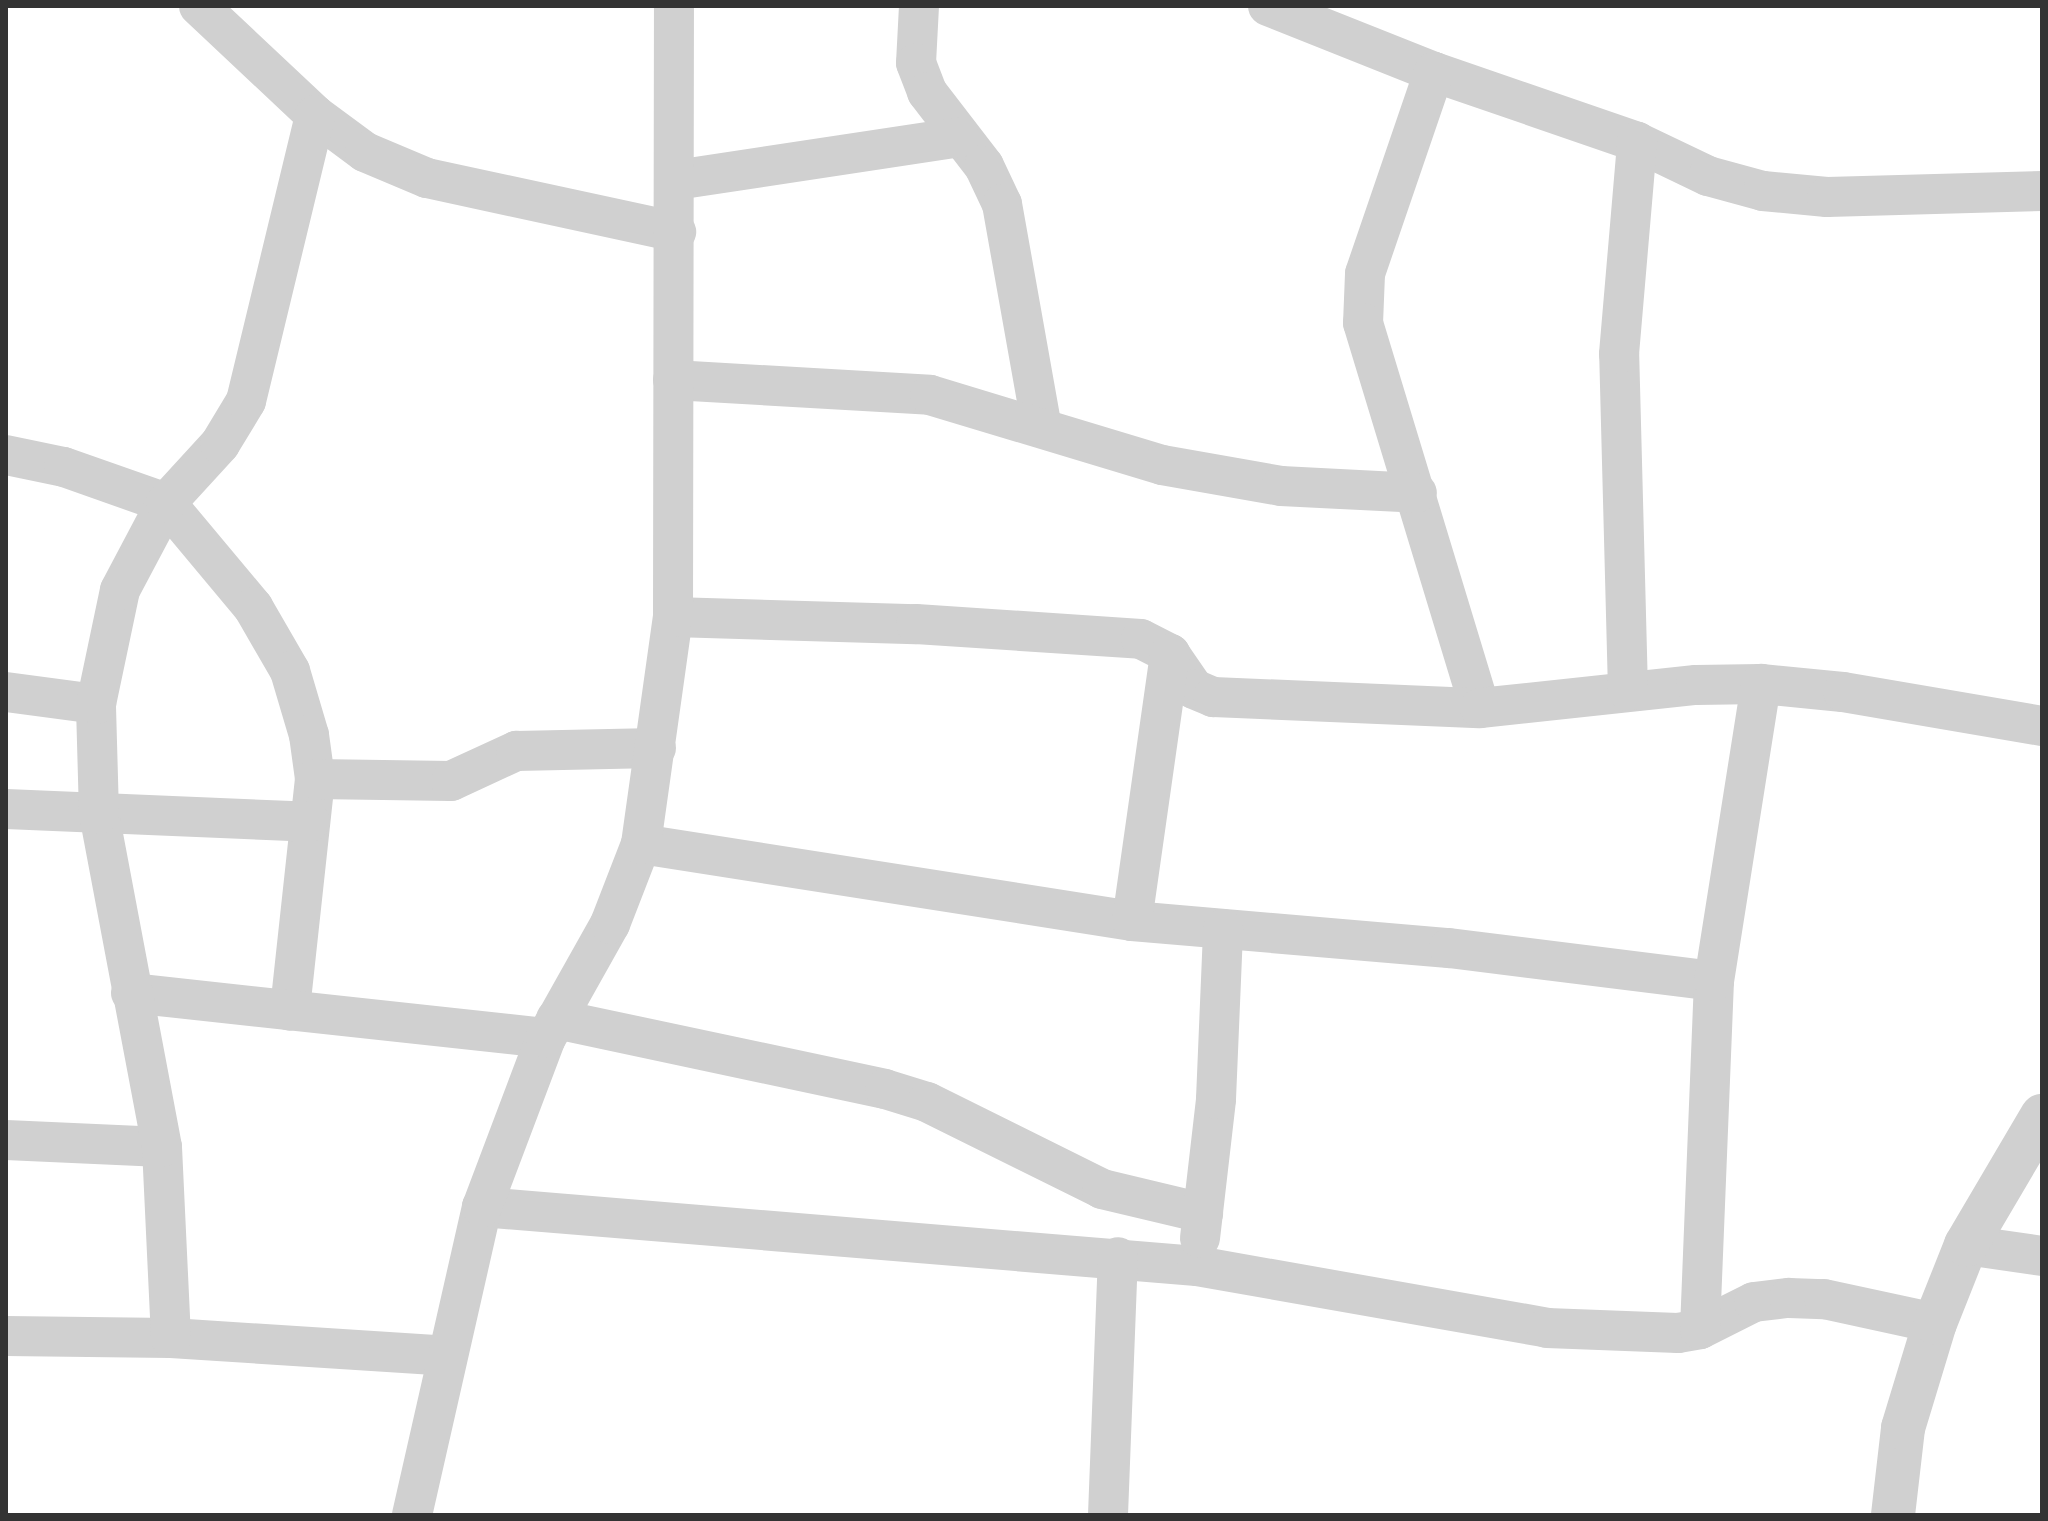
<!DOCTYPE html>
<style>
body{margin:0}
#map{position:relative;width:2048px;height:1521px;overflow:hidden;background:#fff;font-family:"Open Sans",sans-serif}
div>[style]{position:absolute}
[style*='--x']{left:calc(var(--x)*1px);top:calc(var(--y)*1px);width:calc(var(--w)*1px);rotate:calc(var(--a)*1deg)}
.minor>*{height:40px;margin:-20px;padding:0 20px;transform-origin:20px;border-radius:20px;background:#d0d0d0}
.tertiary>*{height:44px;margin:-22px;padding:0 22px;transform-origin:22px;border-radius:22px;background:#d0d0d0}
span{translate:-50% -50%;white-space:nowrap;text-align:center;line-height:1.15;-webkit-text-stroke:8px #fff;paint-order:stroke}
.frame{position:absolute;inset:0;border:8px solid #333;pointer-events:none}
</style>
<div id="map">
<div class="minor">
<i style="--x:199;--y:6;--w:159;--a:43.2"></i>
<i style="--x:315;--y:115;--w:62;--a:36.5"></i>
<i style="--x:365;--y:152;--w:67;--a:22.8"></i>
<i style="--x:427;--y:178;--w:255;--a:12.2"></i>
<i style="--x:919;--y:6;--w:57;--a:93"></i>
<i style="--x:916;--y:63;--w:31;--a:69"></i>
<i style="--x:927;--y:92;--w:93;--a:52.4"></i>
<i style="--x:984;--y:166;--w:42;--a:64.7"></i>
<i style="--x:1002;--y:204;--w:223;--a:79.9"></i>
<i style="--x:1268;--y:6;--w:179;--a:21.7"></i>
<i style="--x:1434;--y:72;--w:215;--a:19"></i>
<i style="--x:1637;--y:142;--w:79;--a:25.6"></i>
<i style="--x:1708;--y:176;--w:57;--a:15.3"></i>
<i style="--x:1763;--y:191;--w:64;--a:5.4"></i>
<i style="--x:1827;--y:197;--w:215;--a:-1.6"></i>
<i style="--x:1434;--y:72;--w:213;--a:108.9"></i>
<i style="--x:1365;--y:274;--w:49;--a:92.3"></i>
<i style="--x:1363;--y:323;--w:402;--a:73.1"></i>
<i style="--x:676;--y:180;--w:286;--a:-8.6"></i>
<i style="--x:673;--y:380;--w:257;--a:3.3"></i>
<i style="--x:930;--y:395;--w:242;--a:16.8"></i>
<i style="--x:1162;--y:465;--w:121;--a:10"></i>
<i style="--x:1281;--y:486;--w:136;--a:2.9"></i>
<i style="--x:6;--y:455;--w:59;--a:11.7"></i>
<i style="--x:64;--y:467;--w:108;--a:19.4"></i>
<i style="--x:166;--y:503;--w:136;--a:50.1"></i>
<i style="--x:253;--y:607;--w:74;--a:60"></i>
<i style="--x:290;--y:671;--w:67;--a:73.5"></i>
<i style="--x:309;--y:735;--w:44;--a:82.2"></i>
<i style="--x:315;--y:779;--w:233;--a:96.2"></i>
<i style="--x:673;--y:617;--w:243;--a:1.7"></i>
<i style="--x:916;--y:624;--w:225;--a:3.8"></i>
<i style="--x:1141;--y:639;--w:33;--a:27"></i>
<i style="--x:1170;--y:654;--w:42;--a:55.6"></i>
<i style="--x:1194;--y:689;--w:21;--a:23"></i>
<i style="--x:1213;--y:697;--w:267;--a:2.4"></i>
<i style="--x:1480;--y:708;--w:217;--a:-6.1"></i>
<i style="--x:1696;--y:685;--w:65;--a:-0.9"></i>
<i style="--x:1761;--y:684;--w:82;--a:5.6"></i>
<i style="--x:1843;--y:692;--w:202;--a:9.7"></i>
<i style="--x:1628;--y:691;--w:337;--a:-91.5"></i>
<i style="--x:1619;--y:354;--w:213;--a:-85.1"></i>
<i style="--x:6;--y:692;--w:91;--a:7.6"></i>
<i style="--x:315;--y:779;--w:136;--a:0.8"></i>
<i style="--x:451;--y:781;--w:72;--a:-24.8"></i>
<i style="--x:516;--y:751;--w:140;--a:-1.2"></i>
<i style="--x:6;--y:809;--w:304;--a:2.4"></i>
<i style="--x:641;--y:844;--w:497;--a:8.9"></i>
<i style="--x:1132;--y:921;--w:318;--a:4.9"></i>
<i style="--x:1449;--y:948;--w:267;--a:7.1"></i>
<i style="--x:1132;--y:921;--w:270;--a:-81.9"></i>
<i style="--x:131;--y:993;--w:417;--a:6.2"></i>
<i style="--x:556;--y:1019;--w:336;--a:12"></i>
<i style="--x:885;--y:1089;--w:44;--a:17.2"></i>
<i style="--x:927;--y:1102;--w:195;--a:26.4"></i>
<i style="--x:1102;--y:1189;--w:104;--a:13.4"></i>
<i style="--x:6;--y:1140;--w:156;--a:2.6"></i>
<i style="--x:482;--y:1207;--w:717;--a:4.72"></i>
<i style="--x:1197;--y:1266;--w:355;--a:10"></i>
<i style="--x:1547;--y:1328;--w:131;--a:2.2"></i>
<i style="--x:1678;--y:1333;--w:22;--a:-10"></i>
<i style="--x:1700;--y:1329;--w:60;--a:-26.6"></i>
<i style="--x:1754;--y:1302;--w:35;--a:-7"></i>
<i style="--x:1789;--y:1298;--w:35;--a:2"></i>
<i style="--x:1824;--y:1299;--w:114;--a:12.2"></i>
<i style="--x:1200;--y:1238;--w:140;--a:-83.4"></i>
<i style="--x:1216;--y:1099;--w:170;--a:-87.6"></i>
<i style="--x:1966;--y:1245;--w:77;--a:8.2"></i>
<i style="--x:1700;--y:1329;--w:348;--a:-87.7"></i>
<i style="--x:1714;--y:981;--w:301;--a:-81"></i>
<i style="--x:6;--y:1336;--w:165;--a:0.7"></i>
<i style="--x:171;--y:1338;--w:276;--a:3.7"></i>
<i style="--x:171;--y:1338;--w:191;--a:-92.7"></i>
<i style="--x:162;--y:1147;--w:339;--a:-100.7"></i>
<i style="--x:99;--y:814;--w:110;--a:-91.6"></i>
<i style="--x:96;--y:704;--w:116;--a:-78.1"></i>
<i style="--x:120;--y:590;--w:98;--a:-62.1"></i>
<i style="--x:166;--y:503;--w:80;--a:-47.5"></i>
<i style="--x:220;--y:444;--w:50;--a:-58.8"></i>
<i style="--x:246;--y:401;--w:294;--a:-76.4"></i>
<i style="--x:412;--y:1515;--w:316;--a:-77.2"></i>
<i style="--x:482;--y:1207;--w:181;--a:-69.3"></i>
<i style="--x:546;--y:1038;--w:131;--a:-60.7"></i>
<i style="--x:610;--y:924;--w:86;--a:-68.8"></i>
<i style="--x:641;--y:844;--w:229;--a:-82"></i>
<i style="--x:673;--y:617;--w:611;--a:-89.91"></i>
<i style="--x:1108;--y:1515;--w:258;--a:-87.8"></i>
</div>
<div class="tertiary">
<i style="--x:1893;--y:1515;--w:88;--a:-83.4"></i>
<i style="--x:1903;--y:1428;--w:110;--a:-73.1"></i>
<i style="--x:1935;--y:1323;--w:84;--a:-68.3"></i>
<i style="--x:1966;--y:1245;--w:150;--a:-59.5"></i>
</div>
<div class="frame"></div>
</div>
